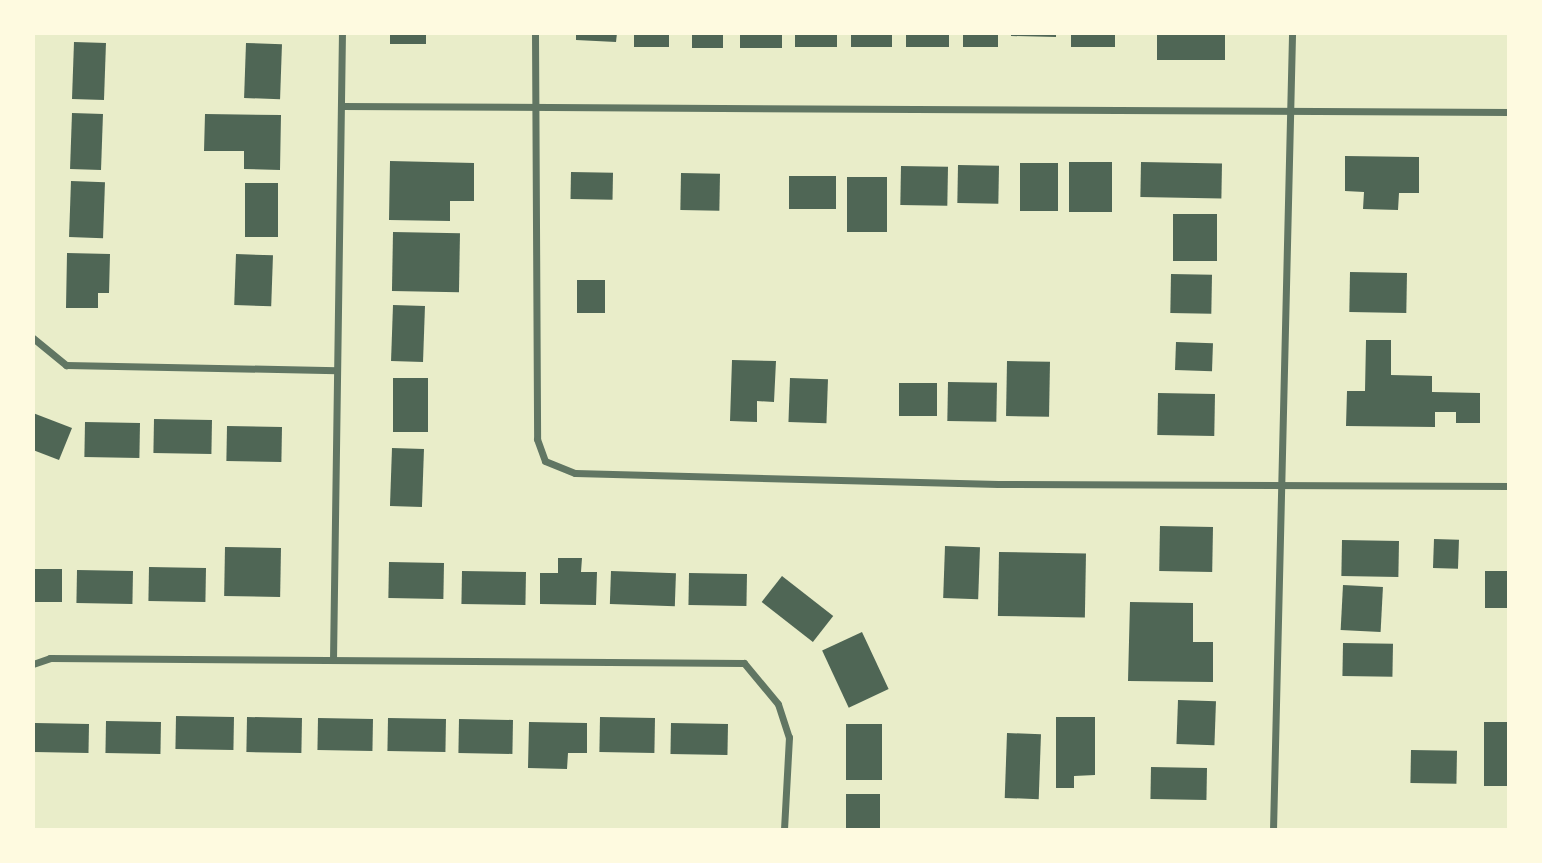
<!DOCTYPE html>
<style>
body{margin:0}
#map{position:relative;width:1542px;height:863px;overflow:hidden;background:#e9edc9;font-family:Montserrat,sans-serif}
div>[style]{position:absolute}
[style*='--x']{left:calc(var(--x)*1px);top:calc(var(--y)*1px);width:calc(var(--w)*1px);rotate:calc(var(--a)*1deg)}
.building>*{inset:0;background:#4f6655;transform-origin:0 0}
.minor>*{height:7px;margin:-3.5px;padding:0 3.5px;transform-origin:3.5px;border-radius:3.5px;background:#617663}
span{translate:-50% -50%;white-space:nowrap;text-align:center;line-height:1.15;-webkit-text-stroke:5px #fefae0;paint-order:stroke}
.frame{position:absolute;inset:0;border:35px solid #fefae0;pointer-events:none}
</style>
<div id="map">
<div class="building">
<i style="left:390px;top:33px;width:36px;height:11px"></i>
<i style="clip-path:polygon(576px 33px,617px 33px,616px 42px,576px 40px)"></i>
<i style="left:634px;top:33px;width:35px;height:14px"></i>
<i style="left:692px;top:33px;width:31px;height:15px"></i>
<i style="left:740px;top:33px;width:42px;height:15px"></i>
<i style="left:795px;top:33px;width:42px;height:14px"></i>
<i style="left:851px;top:33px;width:41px;height:14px"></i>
<i style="left:906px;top:33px;width:43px;height:14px"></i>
<i style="left:963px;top:33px;width:35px;height:14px"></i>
<i style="clip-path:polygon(1011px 33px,1056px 33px,1056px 37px,1011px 36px)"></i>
<i style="left:1071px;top:33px;width:44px;height:14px"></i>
<i style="left:1157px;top:33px;width:68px;height:27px"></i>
<i style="left:74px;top:42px;width:32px;height:57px;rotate:2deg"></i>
<i style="left:246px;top:43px;width:36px;height:55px;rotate:2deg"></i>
<i style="left:72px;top:113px;width:31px;height:56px;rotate:2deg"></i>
<i style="clip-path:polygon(205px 114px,281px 115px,280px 170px,244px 169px,244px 151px,204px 151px)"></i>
<i style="clip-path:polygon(1345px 156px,1419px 157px,1419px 193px,1399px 193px,1398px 210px,1363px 209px,1364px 192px,1345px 191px)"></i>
<i style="clip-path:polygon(390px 161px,474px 163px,474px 201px,450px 201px,450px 221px,389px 220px)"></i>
<i style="left:1069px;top:162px;width:43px;height:50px"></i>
<i style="left:1141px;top:162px;width:81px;height:35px;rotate:1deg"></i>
<i style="left:1020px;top:163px;width:38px;height:48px"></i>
<i style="left:958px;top:165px;width:41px;height:38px;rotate:1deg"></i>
<i style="left:901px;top:166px;width:47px;height:39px;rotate:1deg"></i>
<i style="left:571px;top:172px;width:42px;height:27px;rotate:1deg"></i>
<i style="left:681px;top:173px;width:39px;height:37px;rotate:1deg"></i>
<i style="left:789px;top:176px;width:47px;height:33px"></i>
<i style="left:847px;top:177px;width:40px;height:55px"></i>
<i style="left:71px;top:181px;width:34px;height:56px;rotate:2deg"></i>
<i style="left:245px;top:183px;width:33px;height:54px"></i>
<i style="left:1173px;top:214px;width:44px;height:47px"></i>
<i style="left:393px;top:232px;width:67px;height:59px;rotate:1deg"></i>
<i style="clip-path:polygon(67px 253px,110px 254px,109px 293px,98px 293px,98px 308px,66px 308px)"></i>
<i style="left:236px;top:254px;width:37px;height:51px;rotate:2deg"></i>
<i style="left:1350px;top:272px;width:57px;height:40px;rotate:1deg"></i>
<i style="left:1171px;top:274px;width:41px;height:39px;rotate:1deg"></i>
<i style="left:577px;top:280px;width:28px;height:33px"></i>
<i style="left:393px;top:305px;width:32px;height:56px;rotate:2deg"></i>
<i style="clip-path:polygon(1366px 340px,1391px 340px,1391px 375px,1432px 376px,1432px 392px,1480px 393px,1480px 423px,1456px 423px,1456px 412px,1435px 412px,1435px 427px,1346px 426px,1347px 391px,1365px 391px)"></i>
<i style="left:1176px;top:342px;width:37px;height:28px;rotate:2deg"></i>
<i style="clip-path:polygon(732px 360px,776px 361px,774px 402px,757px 401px,757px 422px,730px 421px)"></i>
<i style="left:1007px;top:361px;width:43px;height:55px;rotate:1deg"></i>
<i style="left:393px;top:378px;width:35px;height:54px"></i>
<i style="left:790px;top:378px;width:38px;height:44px;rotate:2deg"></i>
<i style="left:948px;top:382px;width:49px;height:39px;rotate:1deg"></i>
<i style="left:899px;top:383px;width:38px;height:33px"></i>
<i style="left:1158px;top:393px;width:57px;height:42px;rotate:1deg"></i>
<i style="clip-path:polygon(33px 413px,72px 428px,59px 460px,33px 450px)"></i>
<i style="left:154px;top:419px;width:58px;height:34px;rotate:1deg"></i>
<i style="left:85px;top:422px;width:55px;height:35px;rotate:1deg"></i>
<i style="left:227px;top:426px;width:55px;height:35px;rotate:1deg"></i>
<i style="left:392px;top:448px;width:32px;height:58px;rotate:2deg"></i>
<i style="left:1160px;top:526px;width:53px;height:45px;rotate:1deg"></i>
<i style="left:1434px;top:539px;width:25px;height:29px;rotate:2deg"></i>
<i style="left:1342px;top:540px;width:57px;height:36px;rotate:1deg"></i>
<i style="left:945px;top:546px;width:35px;height:52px;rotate:2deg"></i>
<i style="left:225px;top:547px;width:56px;height:49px;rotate:1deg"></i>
<i style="left:999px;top:552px;width:87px;height:64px;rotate:1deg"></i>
<i style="clip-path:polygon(558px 558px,582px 558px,581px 572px,597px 572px,596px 605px,540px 604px,540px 573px,558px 573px)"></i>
<i style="left:389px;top:562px;width:55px;height:36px;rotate:1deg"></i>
<i style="left:149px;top:567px;width:57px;height:34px;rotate:1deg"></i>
<i style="left:33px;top:569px;width:29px;height:33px"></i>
<i style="left:77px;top:570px;width:56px;height:33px;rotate:1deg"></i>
<i style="left:462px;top:571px;width:64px;height:33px;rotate:1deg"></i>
<i style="left:611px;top:571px;width:65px;height:33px;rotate:2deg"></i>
<i style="left:1485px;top:571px;width:24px;height:37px"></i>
<i style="left:689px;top:573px;width:58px;height:32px;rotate:1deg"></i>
<i style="left:782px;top:576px;width:65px;height:33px;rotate:38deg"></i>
<i style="left:1343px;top:585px;width:40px;height:45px;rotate:3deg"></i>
<i style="clip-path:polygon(1130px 602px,1193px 603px,1193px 642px,1213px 642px,1213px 682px,1128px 681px)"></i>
<i style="left:862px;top:632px;width:63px;height:44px;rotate:65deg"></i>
<i style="left:1343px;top:643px;width:50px;height:33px;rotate:1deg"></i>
<i style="left:1178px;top:700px;width:38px;height:44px;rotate:2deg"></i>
<i style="left:176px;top:716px;width:58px;height:33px;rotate:1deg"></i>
<i style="left:247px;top:717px;width:55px;height:35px;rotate:1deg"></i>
<i style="left:600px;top:717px;width:55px;height:35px;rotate:1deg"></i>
<i style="clip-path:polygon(1056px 717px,1095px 717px,1095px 775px,1074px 776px,1074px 788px,1056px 788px)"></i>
<i style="left:318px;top:718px;width:55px;height:32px;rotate:1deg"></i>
<i style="left:388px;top:718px;width:58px;height:33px;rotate:1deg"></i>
<i style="left:459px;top:719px;width:54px;height:34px;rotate:1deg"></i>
<i style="left:106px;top:721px;width:55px;height:32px;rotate:1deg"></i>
<i style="clip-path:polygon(529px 722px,587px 723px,587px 753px,568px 753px,567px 769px,528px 768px)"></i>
<i style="left:1484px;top:722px;width:25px;height:64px"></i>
<i style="left:35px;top:723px;width:54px;height:29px;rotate:1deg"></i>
<i style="left:671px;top:723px;width:57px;height:31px;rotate:1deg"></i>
<i style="left:846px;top:724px;width:36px;height:56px"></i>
<i style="left:1007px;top:733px;width:34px;height:65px;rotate:2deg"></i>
<i style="left:1411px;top:750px;width:46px;height:33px;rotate:1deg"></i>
<i style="left:1151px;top:767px;width:56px;height:32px;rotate:1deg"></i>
<i style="left:846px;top:794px;width:34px;height:36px"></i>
</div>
<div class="minor">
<i style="--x:535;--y:33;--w:406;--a:89.7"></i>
<i style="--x:537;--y:439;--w:23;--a:70"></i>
<i style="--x:545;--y:461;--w:32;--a:22"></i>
<i style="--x:575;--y:473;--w:423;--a:1.5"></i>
<i style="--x:998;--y:484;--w:511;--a:0.22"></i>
<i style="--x:341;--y:106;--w:1168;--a:0.29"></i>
<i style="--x:33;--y:338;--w:43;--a:39.3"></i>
<i style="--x:66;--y:365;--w:271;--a:1.1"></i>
<i style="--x:333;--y:660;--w:627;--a:-89.18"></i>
<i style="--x:33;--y:664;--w:18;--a:-19"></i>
<i style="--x:50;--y:658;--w:694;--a:0.41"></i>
<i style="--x:744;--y:663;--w:53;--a:50.3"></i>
<i style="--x:778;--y:704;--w:35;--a:72"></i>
<i style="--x:789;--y:737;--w:93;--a:93.1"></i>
<i style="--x:1273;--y:830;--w:797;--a:-88.63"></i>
</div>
<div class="frame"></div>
</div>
